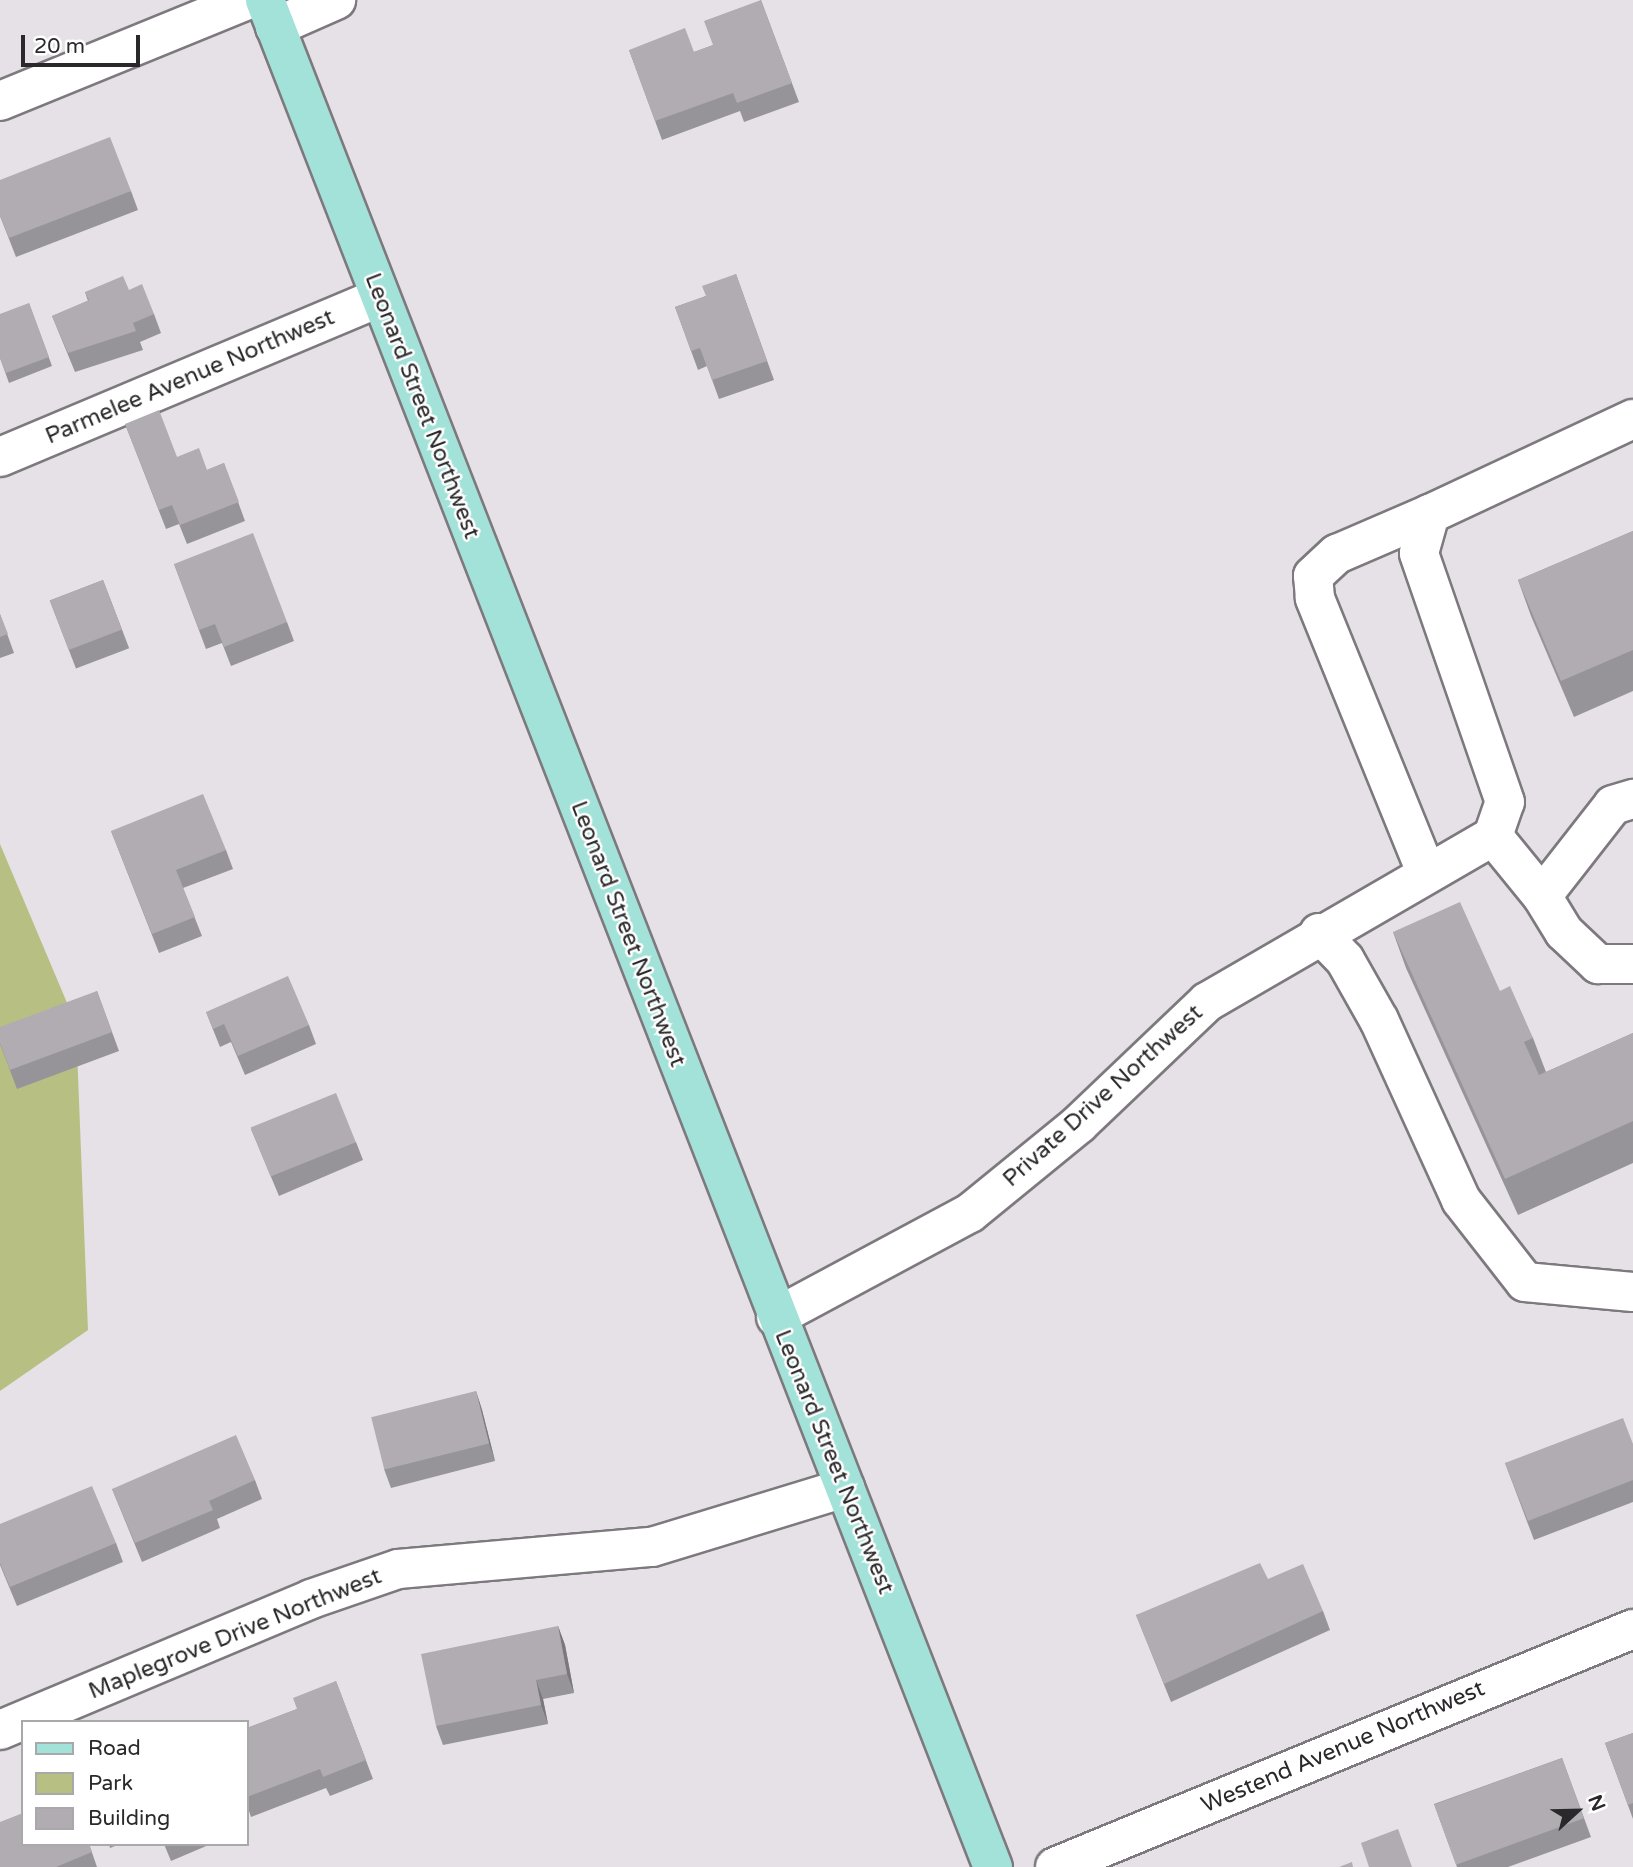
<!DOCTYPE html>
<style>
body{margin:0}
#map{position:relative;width:1633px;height:1867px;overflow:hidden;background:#e6e1e7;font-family:"Varela Round",sans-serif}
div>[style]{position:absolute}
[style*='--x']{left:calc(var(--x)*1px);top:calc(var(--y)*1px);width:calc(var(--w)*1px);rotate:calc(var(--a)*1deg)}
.green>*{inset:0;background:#b8bf83}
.roads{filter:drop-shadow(2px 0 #7d797e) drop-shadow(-2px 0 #7d797e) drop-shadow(0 2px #7d797e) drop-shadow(0 -2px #7d797e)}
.minor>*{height:38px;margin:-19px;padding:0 19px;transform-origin:19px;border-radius:19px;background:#fff}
.major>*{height:38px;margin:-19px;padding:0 19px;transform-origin:19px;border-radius:19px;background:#a3e2d8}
.wall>*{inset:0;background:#979499;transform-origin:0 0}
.shaded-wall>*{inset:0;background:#7b787d}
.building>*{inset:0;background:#b0acb2;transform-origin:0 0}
span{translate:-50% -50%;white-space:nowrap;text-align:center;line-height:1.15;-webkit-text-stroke:5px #fff;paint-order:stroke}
.street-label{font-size:23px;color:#2a282a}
.legend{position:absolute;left:21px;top:1720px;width:228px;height:126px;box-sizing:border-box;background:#fff;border:2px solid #aaa9aa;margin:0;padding:9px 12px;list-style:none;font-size:21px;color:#2a282a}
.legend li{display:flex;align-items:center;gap:14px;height:35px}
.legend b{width:35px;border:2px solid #aaa9aa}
.north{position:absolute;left:1542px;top:1776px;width:70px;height:70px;-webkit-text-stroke:5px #fff;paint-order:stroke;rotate:68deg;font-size:19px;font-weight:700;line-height:28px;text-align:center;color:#2a282a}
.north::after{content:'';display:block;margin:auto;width:24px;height:32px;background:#2a282a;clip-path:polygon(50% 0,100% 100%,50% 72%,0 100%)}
.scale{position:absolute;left:21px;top:35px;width:119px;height:32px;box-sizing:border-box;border:4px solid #2a282a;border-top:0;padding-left:9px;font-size:21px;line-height:24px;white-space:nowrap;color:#2a282a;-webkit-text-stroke:5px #fff;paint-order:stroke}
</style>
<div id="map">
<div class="green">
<i style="clip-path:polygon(0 844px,76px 1024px,88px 1330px,0 1391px)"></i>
</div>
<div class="roads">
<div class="minor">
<i style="--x:275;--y:27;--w:67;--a:-23.9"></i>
<i style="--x:0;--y:101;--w:268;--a:-22.2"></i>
<i style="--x:0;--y:457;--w:412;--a:-22.8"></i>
<i style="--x:1493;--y:836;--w:77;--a:50.8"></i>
<i style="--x:1542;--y:896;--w:115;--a:-52"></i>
<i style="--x:1613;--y:805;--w:21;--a:-17"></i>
<i style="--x:1426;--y:872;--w:296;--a:-112.1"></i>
<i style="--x:1315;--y:598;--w:22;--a:-95"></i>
<i style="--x:1313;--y:576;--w:33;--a:-43"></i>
<i style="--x:1337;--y:554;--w:101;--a:-23.3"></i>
<i style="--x:1542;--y:896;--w:42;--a:58.6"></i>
<i style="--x:1564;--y:932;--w:47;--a:43.3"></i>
<i style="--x:1598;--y:964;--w:35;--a:0"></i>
<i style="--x:1319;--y:933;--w:37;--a:46"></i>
<i style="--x:1345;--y:960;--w:69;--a:60.5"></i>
<i style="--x:1379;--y:1020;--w:198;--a:65.5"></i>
<i style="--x:1461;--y:1200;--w:104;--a:52"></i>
<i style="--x:1525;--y:1282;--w:108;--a:5.3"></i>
<i style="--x:776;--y:1317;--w:220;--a:-28.2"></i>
<i style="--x:970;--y:1213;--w:141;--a:-39.2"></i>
<i style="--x:1079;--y:1124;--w:177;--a:-43.6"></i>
<i style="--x:1207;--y:1002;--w:331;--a:-30.1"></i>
<i style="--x:1493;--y:836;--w:36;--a:-71"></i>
<i style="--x:1505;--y:802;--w:263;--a:-109.1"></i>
<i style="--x:1419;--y:553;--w:41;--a:-74.2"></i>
<i style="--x:1430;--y:514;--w:224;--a:-25.1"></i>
<i style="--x:0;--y:1730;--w:337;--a:-22.8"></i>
<i style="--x:311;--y:1599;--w:92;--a:-19"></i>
<i style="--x:398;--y:1569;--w:255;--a:-5"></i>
<i style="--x:652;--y:1547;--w:202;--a:-17"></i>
<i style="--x:1055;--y:1867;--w:625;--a:-22.38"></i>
</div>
<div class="major">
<i style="--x:265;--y:0;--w:2004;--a:68.7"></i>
</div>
</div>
<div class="wall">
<i style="clip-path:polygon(761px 0,799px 102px,744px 122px,740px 111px,662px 140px,629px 50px,694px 52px,713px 45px)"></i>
<i style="clip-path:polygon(131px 191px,138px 210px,16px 257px,0 216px)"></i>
<i style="clip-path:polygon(736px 274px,774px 380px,719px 399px,707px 366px,698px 370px,675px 307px,706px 296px)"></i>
<i style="clip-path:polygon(129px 290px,154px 314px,161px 333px,140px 342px,143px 350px,75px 372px,52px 316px,88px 301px,85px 292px)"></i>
<i style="clip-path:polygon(29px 303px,52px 366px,9px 383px,0 358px)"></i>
<i style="clip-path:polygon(125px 424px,177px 457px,207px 470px,224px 463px,245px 521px,187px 544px,179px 524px,166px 529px)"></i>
<i style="clip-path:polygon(1633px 531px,1633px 691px,1574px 717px,1531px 616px,1518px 580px)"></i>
<i style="clip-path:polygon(174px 564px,287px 622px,294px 641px,231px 666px,222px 643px,206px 649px)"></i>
<i style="left:103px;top:580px;width:73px;height:57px;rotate:69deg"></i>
<i style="clip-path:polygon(0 614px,14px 653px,0 658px)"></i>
<i style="clip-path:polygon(111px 831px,226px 850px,233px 869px,183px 888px,202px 936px,159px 953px)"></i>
<i style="clip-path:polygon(1393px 932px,1500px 991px,1533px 1038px,1546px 1072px,1633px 1033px,1633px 1163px,1518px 1215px,1406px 968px)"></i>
<i style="clip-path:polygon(97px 991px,119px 1051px,17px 1089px,0 1044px)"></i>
<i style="clip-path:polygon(206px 1012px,309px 1025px,316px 1044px,245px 1075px,231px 1042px,220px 1047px)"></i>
<i style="clip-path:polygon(251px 1129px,356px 1142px,363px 1160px,279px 1196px)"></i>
<i style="clip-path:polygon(476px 1391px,482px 1410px,495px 1461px,391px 1488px,384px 1469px)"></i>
<i style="clip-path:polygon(1633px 1444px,1633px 1502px,1534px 1540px,1505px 1463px)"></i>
<i style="clip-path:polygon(255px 1480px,262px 1499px,217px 1519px,220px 1528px,142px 1562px,112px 1489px)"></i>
<i style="clip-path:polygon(0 1524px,116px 1543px,123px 1562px,17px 1606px,0 1565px)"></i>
<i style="clip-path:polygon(1268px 1579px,1323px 1611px,1330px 1630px,1171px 1702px,1136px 1615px)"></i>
<i style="clip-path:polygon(558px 1626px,565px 1645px,574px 1693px,543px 1699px,548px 1724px,443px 1745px,436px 1726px)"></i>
<i style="clip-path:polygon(336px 1681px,373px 1779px,330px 1796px,326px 1788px,251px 1817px,247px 1805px,247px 1728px,297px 1709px)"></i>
<i style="clip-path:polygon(1633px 1733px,1633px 1819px,1605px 1743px)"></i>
<i style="clip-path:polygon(1562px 1758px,1591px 1837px,1508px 1867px,1457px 1867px,1434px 1804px)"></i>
<i style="clip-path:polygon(89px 1844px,97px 1867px,0 1867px)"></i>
<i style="clip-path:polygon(109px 1844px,120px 1844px,110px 1848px)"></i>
<i style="clip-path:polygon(164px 1844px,211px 1844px,171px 1861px)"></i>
</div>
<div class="shaded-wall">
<i style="clip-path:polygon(476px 1391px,482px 1410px,495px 1461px,489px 1443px)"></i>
<i style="clip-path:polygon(558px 1626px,565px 1645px,574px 1693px,567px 1674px)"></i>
<i style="clip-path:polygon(536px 1680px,543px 1699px,548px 1724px,541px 1705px)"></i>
</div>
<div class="building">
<i style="clip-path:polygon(761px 0,792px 83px,737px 103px,733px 93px,655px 121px,629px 50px,685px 28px,694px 52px,713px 45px,704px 21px)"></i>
<i style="clip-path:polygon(110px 137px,131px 191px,9px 238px,0 215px,0 180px)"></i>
<i style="clip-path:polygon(736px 274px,767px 361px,712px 380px,700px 348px,691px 351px,675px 307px,706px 296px,702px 286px)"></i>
<i style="clip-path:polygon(123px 276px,129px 290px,142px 284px,154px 314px,133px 323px,136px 331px,68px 353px,52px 316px,89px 300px,85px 292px)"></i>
<i style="clip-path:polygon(29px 303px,49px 357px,6px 373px,0 358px,0 314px)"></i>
<i style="clip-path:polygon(159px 410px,177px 457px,199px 448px,207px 470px,224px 463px,239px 502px,180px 525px,172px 505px,159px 510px,125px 424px)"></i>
<i style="clip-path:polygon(1633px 531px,1633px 650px,1561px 681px,1518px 580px)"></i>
<i style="clip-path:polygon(253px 533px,287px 622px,224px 647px,215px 624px,199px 630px,174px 564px)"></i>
<i style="left:103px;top:580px;width:53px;height:57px;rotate:69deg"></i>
<i style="clip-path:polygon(0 614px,8px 634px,0 637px)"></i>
<i style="clip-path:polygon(203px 794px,226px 850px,176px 870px,195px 917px,152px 934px,111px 831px)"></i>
<i style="clip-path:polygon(1460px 902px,1500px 991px,1510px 986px,1533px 1038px,1524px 1042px,1539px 1075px,1633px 1033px,1633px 1121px,1505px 1179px,1393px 932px)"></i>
<i style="clip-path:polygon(288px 976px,309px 1025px,238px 1056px,224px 1024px,213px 1029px,206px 1012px)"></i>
<i style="clip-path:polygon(97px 991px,112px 1032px,10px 1070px,0 1043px,0 1027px)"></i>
<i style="left:336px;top:1093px;width:53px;height:92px;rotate:68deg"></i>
<i style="left:476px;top:1391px;width:54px;height:108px;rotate:76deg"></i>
<i style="clip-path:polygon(1623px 1418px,1633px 1444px,1633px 1480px,1528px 1521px,1505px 1463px)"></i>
<i style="clip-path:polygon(236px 1435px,255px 1480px,209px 1501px,213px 1510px,135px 1543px,112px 1489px)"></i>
<i style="clip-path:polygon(92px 1486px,116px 1543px,10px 1587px,0 1563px,0 1524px)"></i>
<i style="clip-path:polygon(1260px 1563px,1268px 1579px,1303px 1564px,1323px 1611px,1164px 1684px,1136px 1615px)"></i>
<i style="clip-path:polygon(558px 1626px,567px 1674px,536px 1680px,541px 1705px,436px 1726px,421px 1654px)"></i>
<i style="clip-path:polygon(336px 1681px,366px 1760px,323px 1777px,320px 1769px,247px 1797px,247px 1728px,297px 1709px,293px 1698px)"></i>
<i style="clip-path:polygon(1633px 1733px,1633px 1803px,1628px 1805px,1605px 1743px)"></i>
<i style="left:1562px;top:1758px;width:64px;height:136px;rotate:70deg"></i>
<i style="clip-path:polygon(23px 1813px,23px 1844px,89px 1844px,92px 1852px,56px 1867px,0 1867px,0 1822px)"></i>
<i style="clip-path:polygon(1398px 1829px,1412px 1867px,1369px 1867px,1361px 1843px)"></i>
<i style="clip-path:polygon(1352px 1862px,1353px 1867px,1339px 1867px)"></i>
</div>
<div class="street-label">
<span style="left:190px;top:377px;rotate:-23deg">Parmelee Avenue Northwest</span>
<span style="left:422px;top:406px;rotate:69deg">Leonard Street Northwest</span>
<span style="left:628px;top:934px;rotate:69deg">Leonard Street Northwest</span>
<span style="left:1103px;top:1096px;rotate:-42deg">Private Drive Northwest</span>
<span style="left:834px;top:1462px;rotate:68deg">Leonard Street Northwest</span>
<span style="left:235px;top:1634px;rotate:-22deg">Maplegrove Drive Northwest</span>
<span style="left:1343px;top:1747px;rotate:-23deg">Westend Avenue Northwest</span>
</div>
<ul class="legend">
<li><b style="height:9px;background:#a3e2d8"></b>Road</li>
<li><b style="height:19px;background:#b8bf83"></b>Park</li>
<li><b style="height:19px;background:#b0acb2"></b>Building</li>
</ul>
<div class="north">N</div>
<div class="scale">20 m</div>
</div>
